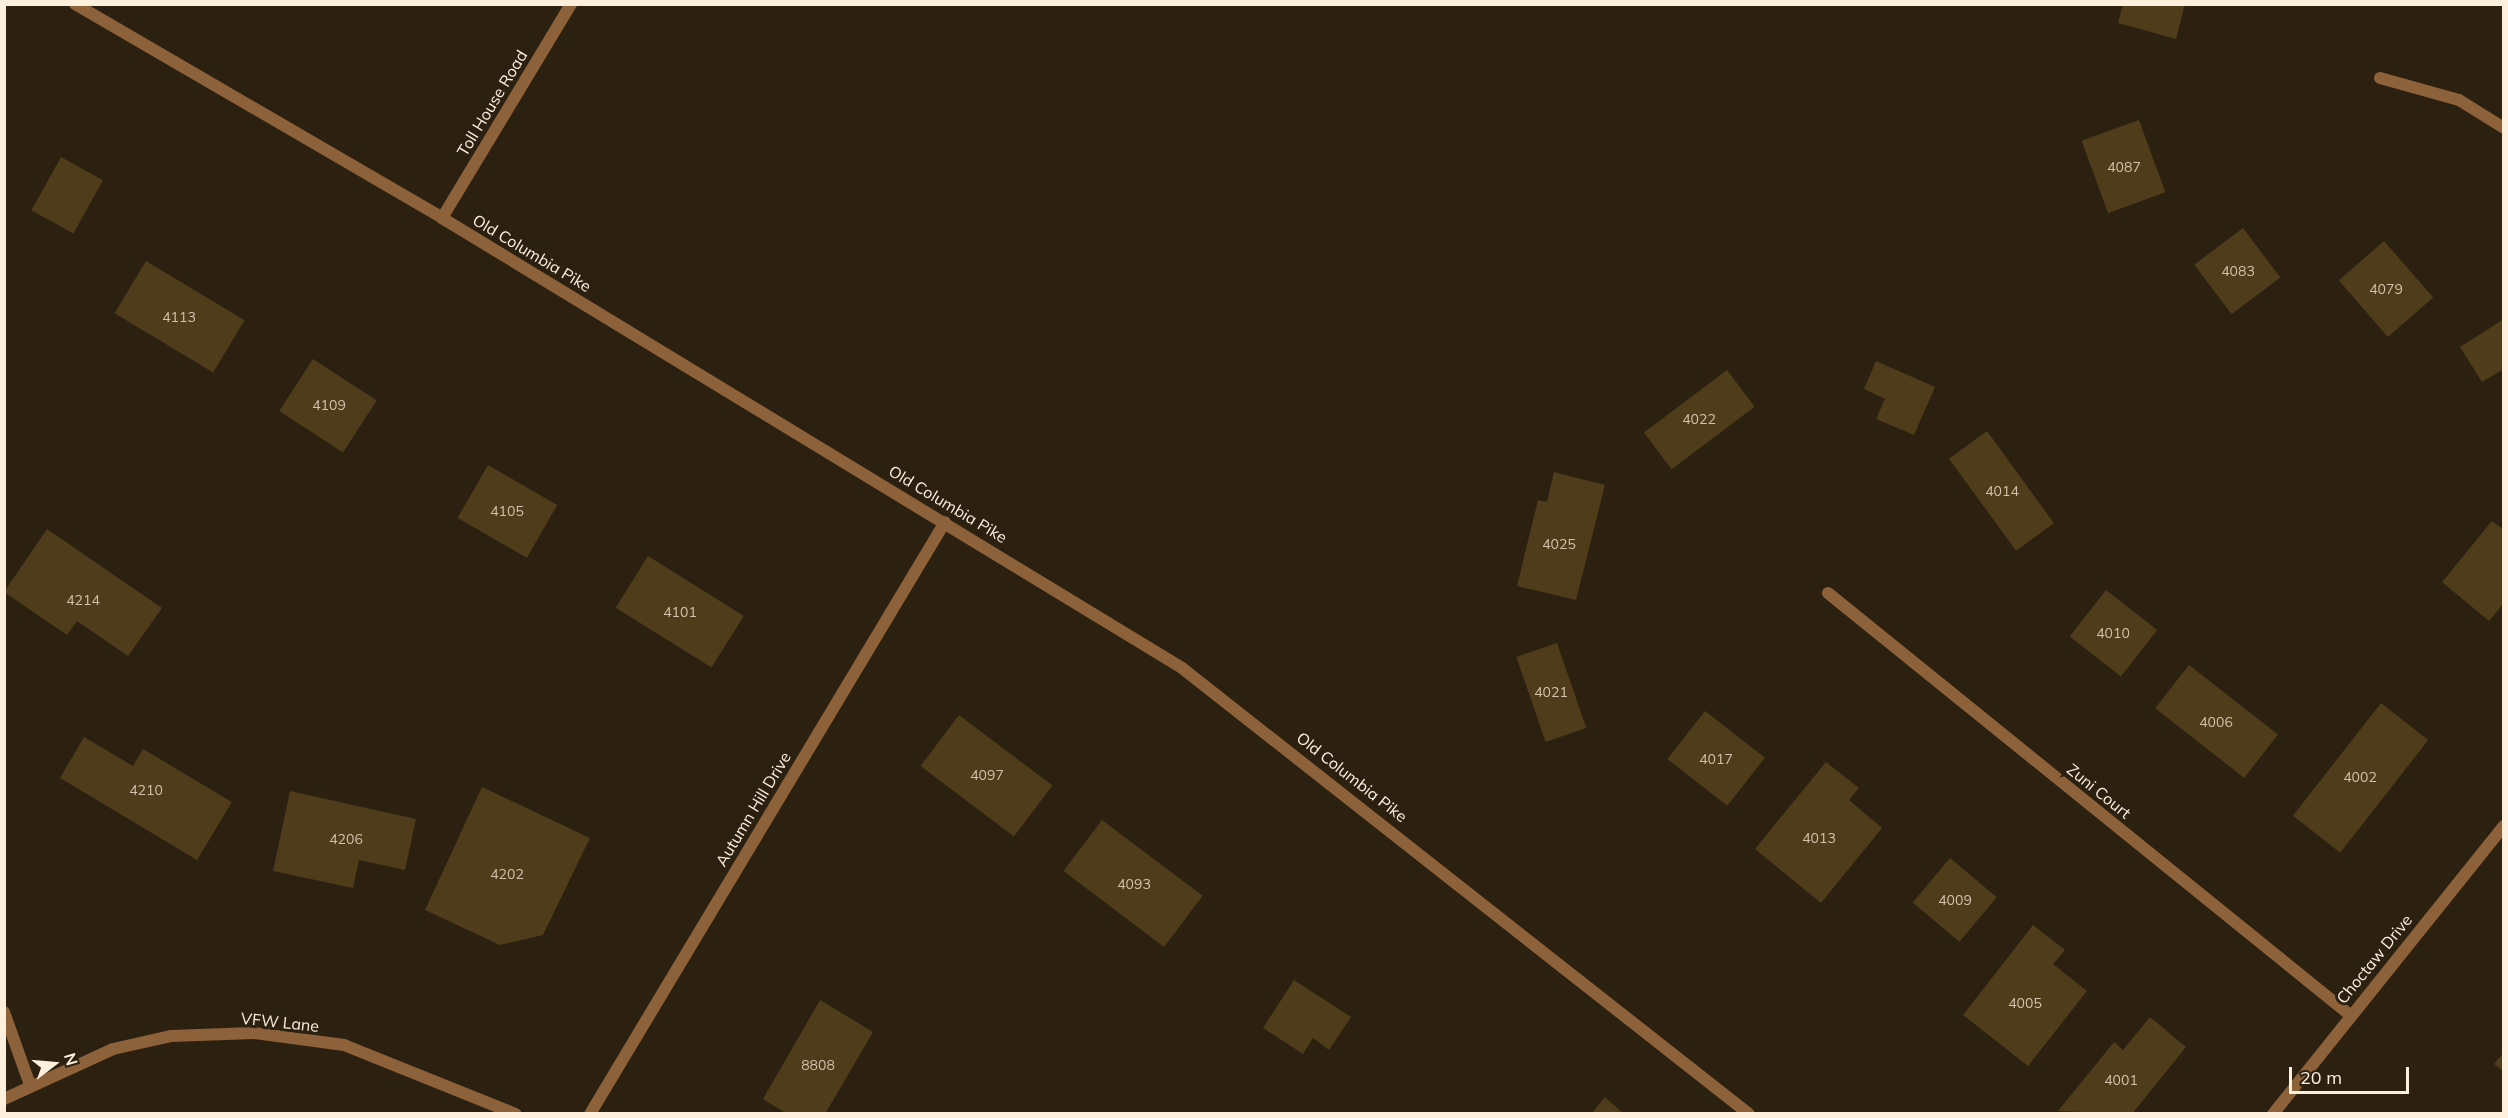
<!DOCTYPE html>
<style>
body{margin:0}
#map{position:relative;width:2508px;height:1118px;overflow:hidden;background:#2c2110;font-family:Mulish,sans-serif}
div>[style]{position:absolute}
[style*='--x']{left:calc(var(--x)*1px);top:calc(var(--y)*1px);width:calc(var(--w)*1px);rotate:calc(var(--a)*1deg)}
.building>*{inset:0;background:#4e3c1b;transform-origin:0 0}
.minor>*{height:12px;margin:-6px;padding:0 6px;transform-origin:6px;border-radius:6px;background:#8d613a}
.tertiary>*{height:12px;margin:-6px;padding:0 6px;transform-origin:6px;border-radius:6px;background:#8d613a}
span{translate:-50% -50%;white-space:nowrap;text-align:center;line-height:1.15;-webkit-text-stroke:6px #2c2110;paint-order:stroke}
.number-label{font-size:14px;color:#d3c2ac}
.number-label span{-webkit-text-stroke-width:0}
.street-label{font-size:16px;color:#ffefdc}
.frame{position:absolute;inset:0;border:6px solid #ffefdc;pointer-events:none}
.north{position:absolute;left:24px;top:1034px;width:60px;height:60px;-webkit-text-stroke:4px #2c2110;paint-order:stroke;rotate:74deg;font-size:16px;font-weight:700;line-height:24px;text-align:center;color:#ffefdc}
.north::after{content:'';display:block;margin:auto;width:21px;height:27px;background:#ffefdc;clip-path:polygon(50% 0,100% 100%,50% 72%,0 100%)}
.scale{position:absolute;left:2289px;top:1067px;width:120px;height:27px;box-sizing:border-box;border:3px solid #ffefdc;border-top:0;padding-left:8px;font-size:18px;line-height:21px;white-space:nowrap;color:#ffefdc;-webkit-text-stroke:4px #2c2110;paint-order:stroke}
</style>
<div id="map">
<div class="building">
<i style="clip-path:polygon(2123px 4px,2185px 4px,2176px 39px,2118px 23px)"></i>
<i style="left:2139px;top:120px;width:77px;height:61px;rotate:70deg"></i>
<i style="left:61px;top:157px;width:48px;height:61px;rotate:29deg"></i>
<i style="left:2243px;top:228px;width:62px;height:61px;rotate:53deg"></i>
<i style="left:2384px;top:241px;width:75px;height:60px;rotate:49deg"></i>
<i style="left:146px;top:261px;width:115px;height:61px;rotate:31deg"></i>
<i style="clip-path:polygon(2504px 319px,2504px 369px,2482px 382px,2460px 347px)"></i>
<i style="left:313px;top:359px;width:76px;height:62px;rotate:33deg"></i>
<i style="clip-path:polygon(1876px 361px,1935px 387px,1914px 435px,1876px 419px,1885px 399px,1864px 389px)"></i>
<i style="left:1727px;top:370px;width:46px;height:104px;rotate:53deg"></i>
<i style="left:1987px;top:431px;width:114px;height:47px;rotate:54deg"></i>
<i style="left:488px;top:465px;width:80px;height:61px;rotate:30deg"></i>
<i style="clip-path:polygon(1554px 472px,1605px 485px,1576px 600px,1517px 586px,1538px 500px,1547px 502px)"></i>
<i style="clip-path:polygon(2492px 521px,2504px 530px,2504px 603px,2489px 621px,2442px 582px)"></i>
<i style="clip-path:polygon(47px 529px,162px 608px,128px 656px,77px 621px,67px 635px,4px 592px)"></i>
<i style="left:648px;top:556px;width:113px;height:61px;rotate:32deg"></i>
<i style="left:2106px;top:590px;width:65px;height:59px;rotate:38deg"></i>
<i style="left:1557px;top:643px;width:90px;height:43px;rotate:71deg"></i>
<i style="left:2189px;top:665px;width:113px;height:55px;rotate:38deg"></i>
<i style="left:2381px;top:703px;width:60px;height:143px;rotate:38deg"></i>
<i style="left:1705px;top:711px;width:76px;height:61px;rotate:38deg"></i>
<i style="left:959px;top:715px;width:117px;height:64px;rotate:37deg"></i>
<i style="clip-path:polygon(84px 737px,133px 766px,143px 749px,232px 802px,197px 860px,60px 778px)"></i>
<i style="clip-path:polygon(1826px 762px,1859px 788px,1849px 800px,1882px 828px,1821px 903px,1755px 849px)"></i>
<i style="clip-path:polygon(482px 787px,590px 838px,543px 935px,500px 945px,425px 910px)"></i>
<i style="clip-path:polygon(290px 791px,416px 819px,405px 870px,359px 860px,353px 888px,273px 871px)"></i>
<i style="left:1102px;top:820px;width:126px;height:64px;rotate:37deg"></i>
<i style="left:1950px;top:858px;width:61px;height:58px;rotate:40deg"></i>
<i style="clip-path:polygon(2033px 925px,2065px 950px,2053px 964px,2087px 991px,2028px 1066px,1963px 1015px)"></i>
<i style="clip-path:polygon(1294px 980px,1351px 1017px,1329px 1050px,1313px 1038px,1303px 1054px,1263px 1028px)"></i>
<i style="clip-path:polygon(820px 1000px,873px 1032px,825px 1114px,787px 1114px,763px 1099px)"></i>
<i style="clip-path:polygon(2150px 1017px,2186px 1047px,2132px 1114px,2058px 1111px,2114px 1042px,2123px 1050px)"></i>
<i style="clip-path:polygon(2504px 1052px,2504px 1072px,2494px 1064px)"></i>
<i style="clip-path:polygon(1605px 1097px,1624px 1114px,1591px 1114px)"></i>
</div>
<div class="minor">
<i style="--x:2380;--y:78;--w:82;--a:15.6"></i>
<i style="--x:2459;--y:100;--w:53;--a:31.9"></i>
<i style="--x:1828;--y:593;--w:671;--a:38.95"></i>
<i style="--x:4;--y:1012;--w:77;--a:70.4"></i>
<i style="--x:4;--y:1099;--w:120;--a:-24.6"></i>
<i style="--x:113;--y:1049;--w:59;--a:-12.6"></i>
<i style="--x:171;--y:1036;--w:83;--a:-2.1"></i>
<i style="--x:254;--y:1033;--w:91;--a:7.6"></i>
<i style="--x:344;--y:1045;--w:185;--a:21.9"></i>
<i style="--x:590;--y:1114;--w:690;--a:-59.05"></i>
<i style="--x:2273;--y:1114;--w:369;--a:-51.3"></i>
</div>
<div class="tertiary">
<i style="--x:75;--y:4;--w:425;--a:30.2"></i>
<i style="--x:442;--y:218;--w:866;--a:31.3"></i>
<i style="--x:1182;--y:668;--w:721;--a:38.19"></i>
<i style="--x:442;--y:218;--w:250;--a:-58.9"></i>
</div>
<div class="number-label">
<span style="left:2124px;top:167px">4087</span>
<span style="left:2238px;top:271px">4083</span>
<span style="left:2386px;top:289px">4079</span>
<span style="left:179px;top:317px">4113</span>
<span style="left:329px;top:405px">4109</span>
<span style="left:1699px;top:419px">4022</span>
<span style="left:2002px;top:491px">4014</span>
<span style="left:507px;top:511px">4105</span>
<span style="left:1559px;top:544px">4025</span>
<span style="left:83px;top:600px">4214</span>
<span style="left:680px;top:612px">4101</span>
<span style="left:2113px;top:633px">4010</span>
<span style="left:1551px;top:692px">4021</span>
<span style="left:2216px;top:722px">4006</span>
<span style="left:1716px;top:759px">4017</span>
<span style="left:987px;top:775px">4097</span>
<span style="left:2360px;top:777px">4002</span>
<span style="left:146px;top:790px">4210</span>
<span style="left:1819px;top:838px">4013</span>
<span style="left:346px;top:839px">4206</span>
<span style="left:507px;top:874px">4202</span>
<span style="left:1134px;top:884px">4093</span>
<span style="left:1955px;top:900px">4009</span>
<span style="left:2025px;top:1003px">4005</span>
<span style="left:818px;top:1065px">8808</span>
<span style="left:2121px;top:1080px">4001</span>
</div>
<div class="street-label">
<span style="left:492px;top:103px;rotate:-59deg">Toll House Road</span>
<span style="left:532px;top:253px;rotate:31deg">Old Columbia Pike</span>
<span style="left:948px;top:504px;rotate:31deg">Old Columbia Pike</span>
<span style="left:1352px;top:777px;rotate:38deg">Old Columbia Pike</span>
<span style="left:2099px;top:791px;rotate:39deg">Zuni Court</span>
<span style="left:753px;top:809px;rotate:-59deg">Autumn Hill Drive</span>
<span style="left:2374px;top:959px;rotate:-51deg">Choctaw Drive</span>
<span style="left:280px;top:1022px;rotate:6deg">VFW Lane</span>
</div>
<div class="frame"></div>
<div class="north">N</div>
<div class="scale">20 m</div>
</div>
